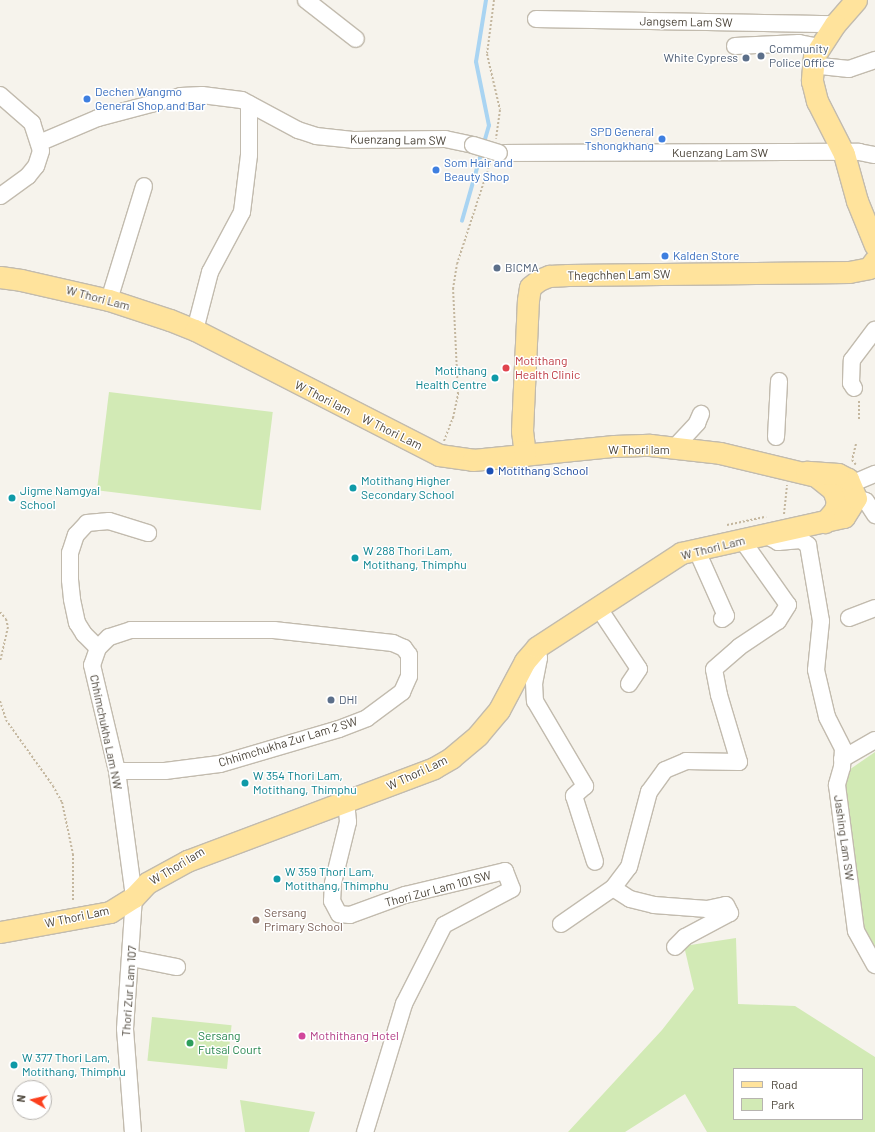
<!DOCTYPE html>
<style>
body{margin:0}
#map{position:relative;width:875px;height:1132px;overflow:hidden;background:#f6f3ec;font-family:Barlow,sans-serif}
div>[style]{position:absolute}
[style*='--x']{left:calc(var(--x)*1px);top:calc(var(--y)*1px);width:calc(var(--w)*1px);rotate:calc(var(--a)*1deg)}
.green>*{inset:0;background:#d2eab5;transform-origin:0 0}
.stream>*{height:3.5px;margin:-1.75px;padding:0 1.75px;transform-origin:1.75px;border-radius:1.75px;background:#a9d4f2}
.path>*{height:2px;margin-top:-1px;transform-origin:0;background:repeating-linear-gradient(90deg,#c4b79f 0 2px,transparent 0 4px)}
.roads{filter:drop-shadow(1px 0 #c2bbae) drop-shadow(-1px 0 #c2bbae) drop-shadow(0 1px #c2bbae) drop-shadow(0 -1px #c2bbae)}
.minor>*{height:16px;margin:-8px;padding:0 8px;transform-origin:8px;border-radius:8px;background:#fff}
.major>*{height:21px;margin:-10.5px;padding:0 10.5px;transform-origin:10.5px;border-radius:10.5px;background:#ffe39c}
.bridges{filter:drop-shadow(1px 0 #c2bbae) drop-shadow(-1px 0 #c2bbae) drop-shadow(0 1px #c2bbae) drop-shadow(0 -1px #c2bbae)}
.minor-bridge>*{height:16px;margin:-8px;padding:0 8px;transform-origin:8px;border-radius:8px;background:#fff}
.dots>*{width:11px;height:11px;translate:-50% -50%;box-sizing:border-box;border:2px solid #fff;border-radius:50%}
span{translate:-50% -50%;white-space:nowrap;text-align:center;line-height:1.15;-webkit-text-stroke:3px #fff;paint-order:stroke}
.street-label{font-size:12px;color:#4b4439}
.service-label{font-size:12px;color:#4e5e75}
.left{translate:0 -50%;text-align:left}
.right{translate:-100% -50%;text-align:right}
.shop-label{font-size:12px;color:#366cbe}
.health-label{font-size:12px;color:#be3a42}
.culture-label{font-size:12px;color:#0d838f}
.transit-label{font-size:12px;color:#164399}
.education-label{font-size:12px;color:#785e54}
.leisure-label{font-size:12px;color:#27864d}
.hotel-label{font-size:12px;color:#b23c85}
.legend{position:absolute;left:733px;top:1068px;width:130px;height:52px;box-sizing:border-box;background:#fff;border:1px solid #b7b4b0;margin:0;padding:5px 7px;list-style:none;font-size:12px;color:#4b4439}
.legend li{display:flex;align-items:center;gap:8px;height:20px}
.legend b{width:20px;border:1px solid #b7b4b0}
.north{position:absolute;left:12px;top:1080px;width:40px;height:40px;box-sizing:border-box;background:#fff;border:1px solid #b7b4b0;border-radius:50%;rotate:278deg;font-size:11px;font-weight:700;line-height:16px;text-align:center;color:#4b4439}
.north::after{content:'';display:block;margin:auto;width:14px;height:18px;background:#fc3f1d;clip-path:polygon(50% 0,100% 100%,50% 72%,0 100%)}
</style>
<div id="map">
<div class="green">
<i style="left:109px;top:392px;width:165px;height:99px;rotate:7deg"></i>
<i style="clip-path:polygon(875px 752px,875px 968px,849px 925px,833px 781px)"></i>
<i style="clip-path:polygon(evenodd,736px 938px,738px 1004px,795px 1006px,875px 1057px,875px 1132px,707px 1132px,685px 1094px,625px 1132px,568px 1132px,662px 1030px,694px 989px,684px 946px,736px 938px,734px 1069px,862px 1069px,862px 1119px,734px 1119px,734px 1069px)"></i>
<i style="left:152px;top:1017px;width:80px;height:44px;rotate:6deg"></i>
<i style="clip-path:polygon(240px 1100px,315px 1112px,309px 1132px,245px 1132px)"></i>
</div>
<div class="stream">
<i style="--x:484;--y:143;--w:18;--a:-74"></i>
<i style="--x:489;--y:126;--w:65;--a:-101.5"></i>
<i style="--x:476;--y:62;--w:63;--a:-80.8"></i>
<i style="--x:462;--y:221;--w:73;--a:-74.1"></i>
</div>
<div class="path">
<i style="--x:494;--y:0;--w:54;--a:97.4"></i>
<i style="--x:487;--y:54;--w:57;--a:76.9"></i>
<i style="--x:500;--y:110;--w:29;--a:98"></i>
<i style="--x:859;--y:419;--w:20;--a:-90"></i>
<i style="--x:444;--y:441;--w:25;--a:-69"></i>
<i style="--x:453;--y:418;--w:25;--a:-78"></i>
<i style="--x:458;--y:394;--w:105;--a:-92.7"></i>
<i style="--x:453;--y:289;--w:25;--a:-81"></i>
<i style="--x:457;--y:264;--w:106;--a:-71.9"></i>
<i style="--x:856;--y:444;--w:16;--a:104"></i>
<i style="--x:852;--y:460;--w:6;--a:51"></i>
<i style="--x:784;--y:514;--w:29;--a:-84"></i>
<i style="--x:727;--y:525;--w:40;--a:-12"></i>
<i style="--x:0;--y:612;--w:9;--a:49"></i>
<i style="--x:6;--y:619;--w:8;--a:76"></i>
<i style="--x:8;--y:627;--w:35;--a:103"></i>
<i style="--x:0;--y:701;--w:20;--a:72"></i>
<i style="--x:6;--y:720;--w:81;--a:54.5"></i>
<i style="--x:53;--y:786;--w:18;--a:61"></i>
<i style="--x:62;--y:802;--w:53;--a:78.1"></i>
<i style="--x:73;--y:854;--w:48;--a:90"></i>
</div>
<div class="roads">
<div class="minor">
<i style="--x:306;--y:0;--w:63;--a:38"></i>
<i style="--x:536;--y:19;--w:299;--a:1"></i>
<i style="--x:735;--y:46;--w:64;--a:-2.7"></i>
<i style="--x:799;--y:43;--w:21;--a:11"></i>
<i style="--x:811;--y:65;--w:38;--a:6"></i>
<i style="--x:849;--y:69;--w:28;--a:-19"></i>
<i style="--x:0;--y:95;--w:43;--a:41.2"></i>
<i style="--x:32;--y:123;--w:29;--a:72"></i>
<i style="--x:41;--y:151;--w:16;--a:108"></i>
<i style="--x:36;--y:166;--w:13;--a:129"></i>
<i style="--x:28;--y:176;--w:34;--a:144"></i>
<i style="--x:39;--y:143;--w:64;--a:-23"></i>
<i style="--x:98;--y:118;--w:86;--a:-14.8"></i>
<i style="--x:181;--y:96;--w:21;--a:-3"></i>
<i style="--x:202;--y:95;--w:40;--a:7.1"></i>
<i style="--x:242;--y:100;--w:64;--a:28.2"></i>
<i style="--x:298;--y:130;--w:19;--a:18"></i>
<i style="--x:316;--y:136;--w:37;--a:6"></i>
<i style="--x:353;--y:140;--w:92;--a:-0.6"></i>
<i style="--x:445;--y:139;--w:29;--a:12"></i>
<i style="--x:499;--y:153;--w:360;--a:-0.2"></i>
<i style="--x:859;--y:152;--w:16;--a:11"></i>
<i style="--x:109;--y:300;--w:119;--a:-72.9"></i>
<i style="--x:195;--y:330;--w:60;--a:-75.5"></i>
<i style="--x:210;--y:272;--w:68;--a:-61.9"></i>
<i style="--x:242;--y:212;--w:57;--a:-83"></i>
<i style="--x:249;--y:155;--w:51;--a:-90"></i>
<i style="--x:854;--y:388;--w:6;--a:-121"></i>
<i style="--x:851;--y:383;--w:23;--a:-88"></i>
<i style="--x:852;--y:360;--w:38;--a:-53"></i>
<i style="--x:776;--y:437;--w:56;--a:-86.9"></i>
<i style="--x:675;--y:447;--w:33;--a:-47"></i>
<i style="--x:697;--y:423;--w:10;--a:-66"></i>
<i style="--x:851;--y:484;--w:26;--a:-23"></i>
<i style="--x:856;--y:498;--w:10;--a:17"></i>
<i style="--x:866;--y:501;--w:17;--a:57"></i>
<i style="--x:765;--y:535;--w:15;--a:28"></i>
<i style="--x:778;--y:542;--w:23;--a:-5"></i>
<i style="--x:801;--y:540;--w:9;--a:36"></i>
<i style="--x:808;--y:545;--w:77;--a:80.3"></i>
<i style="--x:821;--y:621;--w:49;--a:95.8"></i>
<i style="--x:816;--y:670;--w:48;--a:76.8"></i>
<i style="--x:827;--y:717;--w:36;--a:63"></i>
<i style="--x:843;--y:749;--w:18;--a:93"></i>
<i style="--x:842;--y:767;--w:19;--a:106"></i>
<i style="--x:837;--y:785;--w:147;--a:82.6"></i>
<i style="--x:856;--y:931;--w:39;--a:61"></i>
<i style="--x:697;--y:551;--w:71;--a:66"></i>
<i style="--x:726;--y:616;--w:5;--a:143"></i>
<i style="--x:598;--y:607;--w:74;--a:56.5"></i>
<i style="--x:639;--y:669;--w:18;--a:124"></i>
<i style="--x:849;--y:618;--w:28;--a:-21"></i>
<i style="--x:537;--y:647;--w:11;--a:80"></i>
<i style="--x:539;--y:658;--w:25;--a:101"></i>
<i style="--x:534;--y:683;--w:18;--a:87"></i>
<i style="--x:535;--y:701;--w:99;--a:59.5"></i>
<i style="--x:585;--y:786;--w:15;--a:138"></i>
<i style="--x:574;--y:796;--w:69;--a:72.3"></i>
<i style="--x:98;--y:648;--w:20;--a:-135"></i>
<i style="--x:84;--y:634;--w:13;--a:-122"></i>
<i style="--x:77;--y:623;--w:25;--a:-102"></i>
<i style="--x:72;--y:599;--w:19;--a:-96"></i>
<i style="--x:70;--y:580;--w:27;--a:-90"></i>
<i style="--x:70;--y:553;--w:19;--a:-72"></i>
<i style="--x:76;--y:535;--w:16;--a:-47"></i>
<i style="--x:87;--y:523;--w:22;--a:-5"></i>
<i style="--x:109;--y:521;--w:41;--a:17.1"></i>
<i style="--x:842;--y:759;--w:38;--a:-30"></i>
<i style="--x:117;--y:771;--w:48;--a:0"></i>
<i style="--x:165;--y:771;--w:55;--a:-7.3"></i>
<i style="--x:220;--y:764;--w:124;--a:-16.4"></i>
<i style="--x:339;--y:729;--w:30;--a:-21"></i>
<i style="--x:367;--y:718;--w:44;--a:-36.6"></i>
<i style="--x:402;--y:692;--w:17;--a:-66"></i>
<i style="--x:409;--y:676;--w:21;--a:-90"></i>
<i style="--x:409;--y:655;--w:9;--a:-126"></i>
<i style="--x:404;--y:648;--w:12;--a:-156"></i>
<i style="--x:393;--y:643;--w:120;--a:-173.8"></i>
<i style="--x:274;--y:630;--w:143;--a:180"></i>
<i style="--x:131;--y:630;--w:23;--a:162"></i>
<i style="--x:109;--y:637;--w:16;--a:135"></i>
<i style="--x:98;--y:648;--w:18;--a:109"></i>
<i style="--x:92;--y:665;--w:109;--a:76.7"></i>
<i style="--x:117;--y:771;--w:127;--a:82.3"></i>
<i style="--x:134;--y:897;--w:132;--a:93.9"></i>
<i style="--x:125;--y:1029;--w:103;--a:85.6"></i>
<i style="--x:346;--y:802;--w:20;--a:84"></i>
<i style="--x:348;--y:822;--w:63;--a:103.8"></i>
<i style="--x:333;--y:883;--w:18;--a:93"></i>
<i style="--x:332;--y:901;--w:15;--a:62"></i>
<i style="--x:339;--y:914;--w:11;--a:5"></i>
<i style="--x:350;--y:915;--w:59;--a:-20"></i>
<i style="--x:405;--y:895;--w:103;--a:-13.5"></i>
<i style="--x:505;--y:871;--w:19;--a:69"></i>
<i style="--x:512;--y:889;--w:77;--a:152.1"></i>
<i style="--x:444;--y:925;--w:89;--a:116.9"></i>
<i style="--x:404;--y:1004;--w:134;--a:106.9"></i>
<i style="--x:613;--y:888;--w:20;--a:33"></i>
<i style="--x:630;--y:899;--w:25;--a:14"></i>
<i style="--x:654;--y:905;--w:53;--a:4.3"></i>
<i style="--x:707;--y:909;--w:19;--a:-12"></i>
<i style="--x:726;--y:905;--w:9;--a:63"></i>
<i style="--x:730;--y:913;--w:51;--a:151.9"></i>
<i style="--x:685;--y:937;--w:14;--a:135"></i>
<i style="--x:561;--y:924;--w:63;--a:-34.7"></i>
<i style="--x:613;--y:888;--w:26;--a:-53"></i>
<i style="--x:629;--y:867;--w:78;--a:-75.1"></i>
<i style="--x:649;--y:792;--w:27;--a:-54"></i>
<i style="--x:665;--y:770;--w:23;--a:-23"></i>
<i style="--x:686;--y:761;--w:53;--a:1.1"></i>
<i style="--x:739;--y:762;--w:70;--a:-106.6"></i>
<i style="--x:719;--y:695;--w:26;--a:-101"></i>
<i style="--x:714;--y:669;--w:33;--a:-41"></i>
<i style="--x:739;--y:647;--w:47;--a:-33.7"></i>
<i style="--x:778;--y:621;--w:19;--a:-58"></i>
<i style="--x:788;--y:605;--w:80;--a:-125.3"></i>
<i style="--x:131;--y:958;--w:47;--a:11.1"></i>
</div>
<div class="major">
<i style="--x:856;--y:0;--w:32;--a:131"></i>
<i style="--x:835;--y:24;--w:38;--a:123"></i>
<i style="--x:814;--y:56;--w:25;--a:95"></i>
<i style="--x:812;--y:81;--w:21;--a:76"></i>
<i style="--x:817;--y:101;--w:59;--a:63"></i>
<i style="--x:844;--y:154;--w:49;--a:74.5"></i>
<i style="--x:857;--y:201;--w:48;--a:67.8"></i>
<i style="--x:0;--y:277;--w:21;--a:8"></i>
<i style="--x:21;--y:280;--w:90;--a:12.8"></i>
<i style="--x:109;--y:300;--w:64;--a:18.2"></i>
<i style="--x:170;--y:320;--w:27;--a:22"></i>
<i style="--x:195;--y:330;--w:274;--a:27.1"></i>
<i style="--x:439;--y:455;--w:34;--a:8"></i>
<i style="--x:473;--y:460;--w:142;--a:-5.7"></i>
<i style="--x:614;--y:446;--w:36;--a:-2"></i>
<i style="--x:650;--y:445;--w:70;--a:6.5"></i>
<i style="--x:720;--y:453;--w:99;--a:13.5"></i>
<i style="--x:816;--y:476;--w:22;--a:39"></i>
<i style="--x:833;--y:490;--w:12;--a:70"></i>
<i style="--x:837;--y:501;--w:9;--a:103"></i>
<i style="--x:835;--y:510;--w:16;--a:130"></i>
<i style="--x:525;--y:455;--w:24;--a:-97"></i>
<i style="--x:522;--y:431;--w:131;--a:-87.4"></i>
<i style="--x:528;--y:300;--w:13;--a:-81"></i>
<i style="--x:530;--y:287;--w:11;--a:-38"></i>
<i style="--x:539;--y:280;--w:11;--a:-22"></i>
<i style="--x:549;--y:276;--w:19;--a:-3"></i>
<i style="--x:568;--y:275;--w:281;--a:-0.6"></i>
<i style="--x:849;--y:272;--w:20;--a:-11"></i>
<i style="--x:869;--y:268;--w:10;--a:-53"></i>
<i style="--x:0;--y:932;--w:112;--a:-10.3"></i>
<i style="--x:110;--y:912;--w:28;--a:-32"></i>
<i style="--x:134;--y:897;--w:19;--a:-47"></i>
<i style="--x:147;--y:883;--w:46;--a:-28.8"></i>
<i style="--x:187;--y:861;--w:264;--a:-20.6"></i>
<i style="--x:434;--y:768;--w:20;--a:-30"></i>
<i style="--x:451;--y:758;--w:35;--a:-40"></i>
<i style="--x:478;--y:735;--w:33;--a:-50"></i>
<i style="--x:499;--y:710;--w:55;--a:-62"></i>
<i style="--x:525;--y:661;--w:18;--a:-49"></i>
<i style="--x:537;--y:647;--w:172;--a:-33.1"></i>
<i style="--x:681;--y:553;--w:167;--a:-12.5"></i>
<i style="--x:844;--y:517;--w:22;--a:-58"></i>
<i style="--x:856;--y:498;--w:21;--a:-113"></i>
<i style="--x:848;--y:479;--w:11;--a:-153"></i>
<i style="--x:838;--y:474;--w:32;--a:-176"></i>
</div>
</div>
<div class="bridges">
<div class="minor-bridge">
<i style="--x:473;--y:145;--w:27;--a:17"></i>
</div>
</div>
<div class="dots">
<i style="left:761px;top:56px;background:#5c6f8a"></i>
<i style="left:746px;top:58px;background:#5c6f8a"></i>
<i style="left:87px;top:99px;background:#3f7fe0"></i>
<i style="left:662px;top:139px;background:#3f7fe0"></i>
<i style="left:436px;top:170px;background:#3f7fe0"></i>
<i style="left:665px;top:256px;background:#3f7fe0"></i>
<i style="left:497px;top:268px;background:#5c6f8a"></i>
<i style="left:506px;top:368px;background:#e0444e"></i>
<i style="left:495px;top:378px;background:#0f9aa8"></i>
<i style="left:490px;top:471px;background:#1a4fb4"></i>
<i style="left:353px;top:488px;background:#0f9aa8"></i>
<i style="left:12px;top:498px;background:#0f9aa8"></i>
<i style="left:355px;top:558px;background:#0f9aa8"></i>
<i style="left:331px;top:700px;background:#5c6f8a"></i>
<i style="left:245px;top:783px;background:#0f9aa8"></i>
<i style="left:277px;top:879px;background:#0f9aa8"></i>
<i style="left:256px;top:920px;background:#8d6e63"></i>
<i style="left:302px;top:1036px;background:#d1479c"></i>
<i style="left:190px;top:1043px;background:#2e9e5b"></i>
<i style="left:14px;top:1065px;background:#0f9aa8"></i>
</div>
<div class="street-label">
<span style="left:686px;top:22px;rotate:1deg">Jangsem Lam SW</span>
<span style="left:398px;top:140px;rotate:1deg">Kuenzang Lam SW</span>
<span style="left:720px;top:153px">Kuenzang Lam SW</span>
<span style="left:619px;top:275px;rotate:-1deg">Thegchhen Lam SW</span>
<span style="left:98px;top:298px;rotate:15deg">W Thori Lam</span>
<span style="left:323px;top:398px;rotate:27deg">W Thori lam</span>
<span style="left:392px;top:432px;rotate:26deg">W Thori Lam</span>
<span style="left:639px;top:450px">W Thori lam</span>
<span style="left:713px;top:548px;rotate:-14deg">W Thori Lam</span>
<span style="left:106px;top:732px;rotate:78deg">Chhimchukha Lam NW</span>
<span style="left:288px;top:742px;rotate:-17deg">Chhimchukha Zur Lam 2 SW</span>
<span style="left:417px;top:773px;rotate:-25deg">W Thori Lam</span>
<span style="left:844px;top:838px;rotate:82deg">Jashing Lam SW</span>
<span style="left:177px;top:866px;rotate:-31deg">W Thori lam</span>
<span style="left:438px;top:889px;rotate:-15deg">Thori Zur Lam 101 SW</span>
<span style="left:77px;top:917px;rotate:-12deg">W Thori Lam</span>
<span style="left:129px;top:991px;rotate:-86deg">Thori Zur Lam 107</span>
</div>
<div class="service-label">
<span class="left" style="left:769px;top:56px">Community<br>Police Office</span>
<span class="right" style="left:738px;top:58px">White Cypress</span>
<span class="left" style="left:505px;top:268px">BICMA</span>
<span class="left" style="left:339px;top:700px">DHI</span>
</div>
<div class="shop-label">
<span class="left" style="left:95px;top:99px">Dechen Wangmo<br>General Shop and Bar</span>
<span class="right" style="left:654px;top:139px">SPD General<br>Tshongkhang</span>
<span class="left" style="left:444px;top:170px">Som Hair and<br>Beauty Shop</span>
<span class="left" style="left:673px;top:256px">Kalden Store</span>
</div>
<div class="health-label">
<span class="left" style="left:515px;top:368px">Motithang<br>Health Clinic</span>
</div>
<div class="culture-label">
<span class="right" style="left:487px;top:378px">Motithang<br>Health Centre</span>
<span class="left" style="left:361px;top:488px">Motithang Higher<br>Secondary School</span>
<span class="left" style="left:20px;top:498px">Jigme Namgyal<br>School</span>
<span class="left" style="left:363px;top:558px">W 288 Thori Lam,<br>Motithang, Thimphu</span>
<span class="left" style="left:253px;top:783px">W 354 Thori Lam,<br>Motithang, Thimphu</span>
<span class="left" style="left:285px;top:879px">W 359 Thori Lam,<br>Motithang, Thimphu</span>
<span class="left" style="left:22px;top:1065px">W 377 Thori Lam,<br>Motithang, Thimphu</span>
</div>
<div class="transit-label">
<span class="left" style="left:498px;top:471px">Motithang School</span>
</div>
<div class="education-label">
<span class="left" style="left:264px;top:920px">Sersang<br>Primary School</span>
</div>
<div class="leisure-label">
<span class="left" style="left:198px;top:1043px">Sersang<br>Futsal Court</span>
</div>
<div class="hotel-label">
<span class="left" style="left:310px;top:1036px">Mothithang Hotel</span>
</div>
<ul class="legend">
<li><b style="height:5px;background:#ffe39c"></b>Road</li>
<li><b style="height:11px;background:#d2eab5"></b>Park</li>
</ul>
<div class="north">N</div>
</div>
